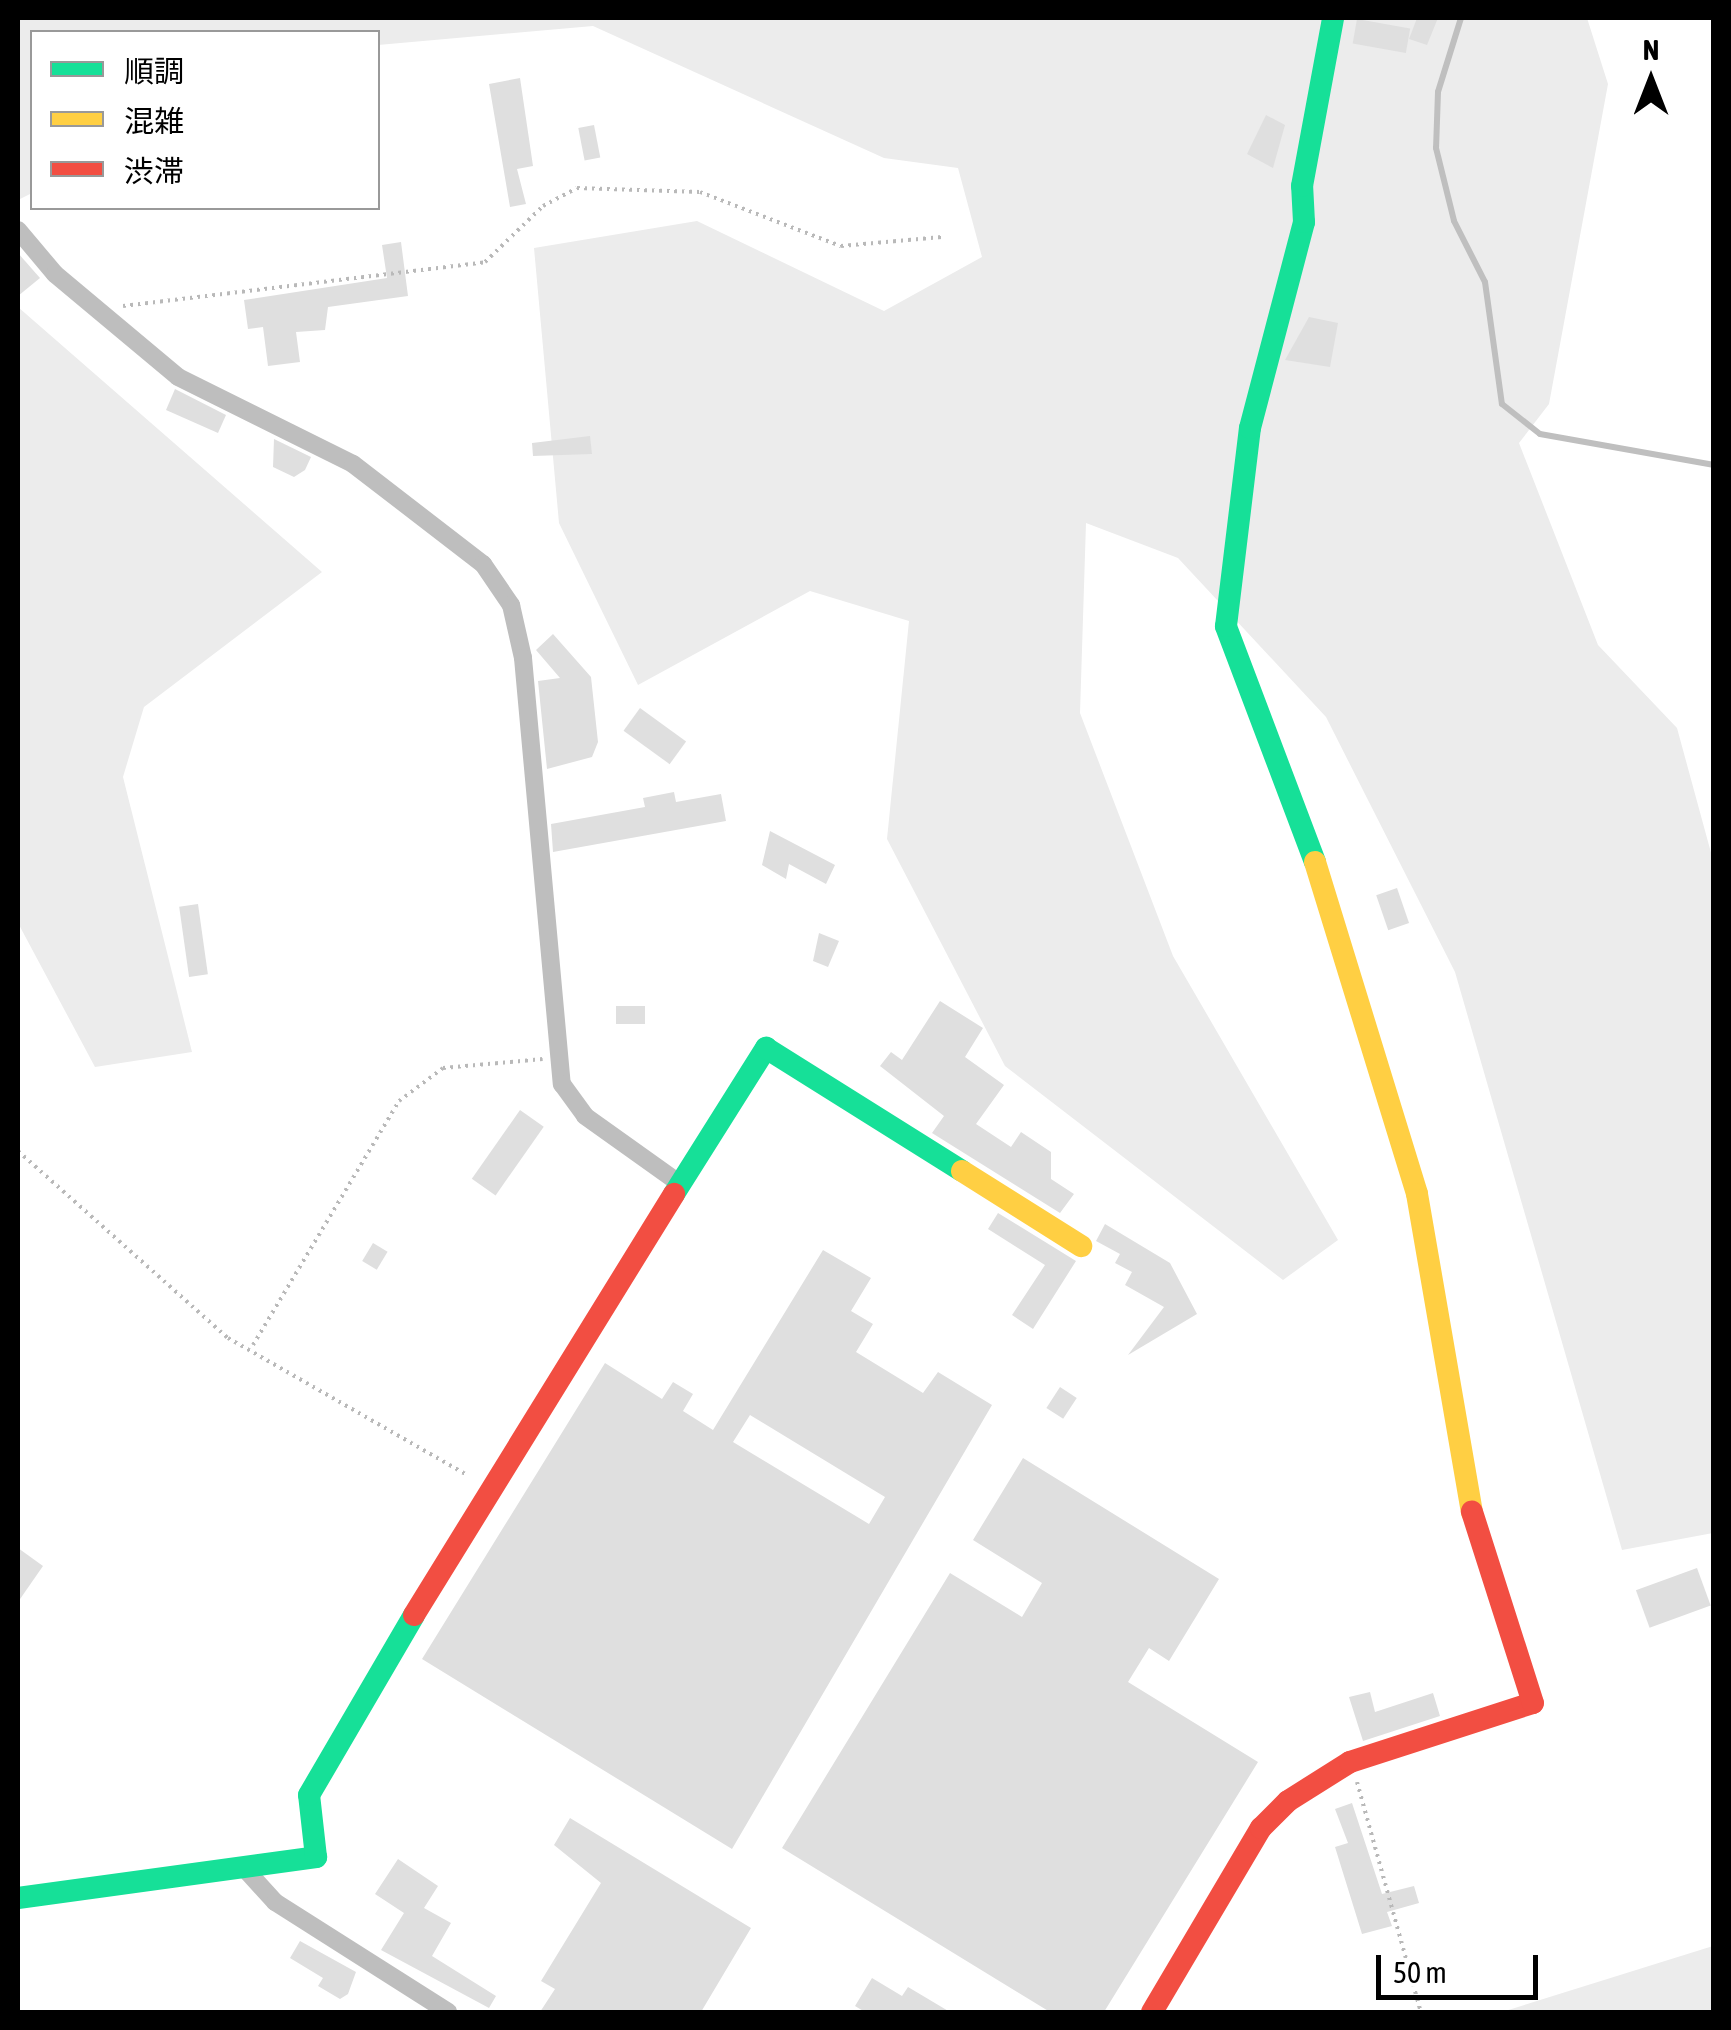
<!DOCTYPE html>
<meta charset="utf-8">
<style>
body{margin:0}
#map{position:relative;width:1731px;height:2030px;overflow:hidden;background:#fff;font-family:"Asap Condensed","Noto Sans JP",sans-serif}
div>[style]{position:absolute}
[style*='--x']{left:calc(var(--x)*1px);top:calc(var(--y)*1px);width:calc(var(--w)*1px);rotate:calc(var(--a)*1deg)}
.green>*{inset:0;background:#ececec}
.stream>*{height:6px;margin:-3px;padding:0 3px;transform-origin:3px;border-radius:3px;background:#bfbfbf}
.building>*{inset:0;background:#dfdfdf;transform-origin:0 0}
.path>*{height:4px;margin-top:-2px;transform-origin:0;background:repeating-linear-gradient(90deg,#b9b9b9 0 2.5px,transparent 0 7.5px)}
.street>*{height:18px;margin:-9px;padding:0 9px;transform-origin:9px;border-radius:9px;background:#bebebe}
.fast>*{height:22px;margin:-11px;padding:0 11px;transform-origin:11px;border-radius:11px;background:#16e098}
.slow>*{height:22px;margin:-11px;padding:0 11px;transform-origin:11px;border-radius:11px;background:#ffcf43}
.jam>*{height:22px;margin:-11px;padding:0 11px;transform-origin:11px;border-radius:11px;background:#f24e42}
span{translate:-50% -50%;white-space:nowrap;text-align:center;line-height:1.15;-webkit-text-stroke:9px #fff;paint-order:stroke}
.frame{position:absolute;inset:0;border:20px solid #000;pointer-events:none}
.legend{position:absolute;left:30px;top:30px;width:350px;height:180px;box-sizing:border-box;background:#fff;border:2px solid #999;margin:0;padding:12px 18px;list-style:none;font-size:30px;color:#000}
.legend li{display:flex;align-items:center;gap:20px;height:50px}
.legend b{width:50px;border:2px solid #999}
.north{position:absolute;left:1601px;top:30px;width:100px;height:100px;-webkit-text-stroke:8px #fff;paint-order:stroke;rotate:0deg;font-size:28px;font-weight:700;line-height:40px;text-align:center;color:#000}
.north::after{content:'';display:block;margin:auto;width:35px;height:45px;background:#000;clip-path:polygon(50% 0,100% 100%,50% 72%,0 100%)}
.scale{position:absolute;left:1376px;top:1955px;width:162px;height:45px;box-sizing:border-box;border:5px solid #000;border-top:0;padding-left:12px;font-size:30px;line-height:35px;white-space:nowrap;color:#000;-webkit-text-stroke:8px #fff;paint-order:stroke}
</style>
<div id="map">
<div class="green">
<i style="clip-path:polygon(18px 18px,1587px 18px,1608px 84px,1549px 404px,1519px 443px,1598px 645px,1677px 728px,1713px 860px,1713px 1533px,1622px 1550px,1455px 972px,1326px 717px,1178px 558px,1086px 523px,1080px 713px,1173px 956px,1338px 1240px,1283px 1280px,1005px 1066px,887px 839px,909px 621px,810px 591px,638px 685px,559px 523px,534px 248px,697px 221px,884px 311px,982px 257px,958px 168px,884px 158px,593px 26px,378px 45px,378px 32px,32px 32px,32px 193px,18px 200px)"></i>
<i style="clip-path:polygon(18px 307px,322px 572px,144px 707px,123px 777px,192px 1052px,95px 1067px,18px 923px)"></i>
<i style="clip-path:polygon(1713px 1946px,1713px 2012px,1502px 2012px)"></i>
</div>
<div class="stream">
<i style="--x:1461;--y:18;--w:77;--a:107.3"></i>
<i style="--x:1438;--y:92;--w:56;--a:92"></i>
<i style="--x:1436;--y:148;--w:75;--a:76.1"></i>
<i style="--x:1454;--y:221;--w:68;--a:63.1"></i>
<i style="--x:1485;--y:282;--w:123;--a:82.1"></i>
<i style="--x:1502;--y:404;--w:48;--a:38.3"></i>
<i style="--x:1540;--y:434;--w:177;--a:10.1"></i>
</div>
<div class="building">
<i style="clip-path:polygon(1417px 18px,1438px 18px,1427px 45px,1409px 39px)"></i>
<i style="left:1357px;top:19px;width:54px;height:25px;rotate:10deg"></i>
<i style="clip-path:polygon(520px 78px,533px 166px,517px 169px,526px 204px,510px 207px,489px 84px)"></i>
<i style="clip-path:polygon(1266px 115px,1285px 125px,1273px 168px,1247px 154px)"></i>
<i style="left:594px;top:125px;width:33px;height:16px;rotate:79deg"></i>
<i style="clip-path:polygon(401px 242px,408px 296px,328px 307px,325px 330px,296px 332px,300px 362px,268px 366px,263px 327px,248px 329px,244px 300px,387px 278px,382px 245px)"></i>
<i style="clip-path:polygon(18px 253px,40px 278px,18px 296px)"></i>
<i style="clip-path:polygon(1309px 317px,1338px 323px,1330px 367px,1285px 360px)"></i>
<i style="clip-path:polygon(175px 389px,226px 415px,218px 433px,166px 410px)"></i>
<i style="clip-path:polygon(590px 436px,592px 454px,533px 456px,532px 443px)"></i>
<i style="clip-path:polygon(274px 439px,311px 457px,305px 470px,294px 477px,273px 467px)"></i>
<i style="clip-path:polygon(553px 634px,591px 677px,598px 742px,592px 757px,547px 769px,538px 681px,560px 678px,536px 650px)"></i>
<i style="left:640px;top:708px;width:57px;height:28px;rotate:36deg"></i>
<i style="clip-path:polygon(674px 792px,676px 802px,721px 794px,726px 821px,553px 852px,551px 824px,645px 807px,643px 798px)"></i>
<i style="clip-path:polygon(770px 831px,835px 865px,826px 884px,789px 864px,786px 879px,762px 865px)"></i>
<i style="left:1397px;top:888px;width:37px;height:22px;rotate:71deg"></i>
<i style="left:198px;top:904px;width:71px;height:19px;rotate:82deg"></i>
<i style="clip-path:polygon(819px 933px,839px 941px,828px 967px,813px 961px)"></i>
<i style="clip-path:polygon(940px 1001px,983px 1028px,965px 1057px,1004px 1085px,976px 1124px,1011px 1147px,1021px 1132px,1051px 1152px,1051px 1179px,1074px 1194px,1060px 1213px,932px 1133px,944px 1116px,880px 1066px,891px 1052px,902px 1060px)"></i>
<i style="left:616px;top:1006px;width:29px;height:18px"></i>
<i style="left:520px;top:1110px;width:29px;height:84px;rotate:35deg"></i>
<i style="clip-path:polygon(998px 1213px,1076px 1261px,1033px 1329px,1012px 1315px,1045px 1265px,988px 1229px)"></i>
<i style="clip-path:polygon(1105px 1224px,1170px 1263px,1197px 1314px,1128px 1355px,1164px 1307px,1125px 1285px,1132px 1272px,1115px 1263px,1120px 1254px,1096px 1241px)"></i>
<i style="left:373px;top:1243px;width:17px;height:21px;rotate:31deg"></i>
<i style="clip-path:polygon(evenodd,823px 1250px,871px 1278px,851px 1311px,873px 1324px,856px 1352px,923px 1393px,938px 1372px,992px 1405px,732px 1849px,422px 1659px,605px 1363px,662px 1399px,673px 1382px,693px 1394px,683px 1411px,713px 1430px,823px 1250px,750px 1415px,885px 1497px,869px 1524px,733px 1442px,750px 1415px)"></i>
<i style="left:1060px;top:1387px;width:20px;height:25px;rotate:33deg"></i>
<i style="clip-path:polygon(1023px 1458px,1219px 1579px,1169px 1661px,1149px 1648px,1128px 1682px,1258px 1762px,1104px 2012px,1050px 2012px,782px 1848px,950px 1573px,1022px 1617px,1042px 1583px,973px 1540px)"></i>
<i style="clip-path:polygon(18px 1548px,43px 1566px,18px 1602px)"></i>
<i style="left:1697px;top:1568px;width:40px;height:65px;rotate:70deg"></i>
<i style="clip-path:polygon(1370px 1692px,1375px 1712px,1433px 1693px,1440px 1716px,1363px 1741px,1349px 1697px)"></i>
<i style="clip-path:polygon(1352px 1803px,1382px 1894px,1414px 1886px,1419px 1903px,1387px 1912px,1392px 1926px,1362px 1934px,1335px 1847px,1348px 1843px,1335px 1809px)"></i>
<i style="clip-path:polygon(570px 1818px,751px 1928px,701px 2012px,540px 2012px,555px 1989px,541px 1981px,601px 1883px,554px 1845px)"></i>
<i style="clip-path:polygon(398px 1859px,438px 1886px,424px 1908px,451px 1923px,432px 1956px,496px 1996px,489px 2008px,381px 1950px,404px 1913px,375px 1894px)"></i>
<i style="clip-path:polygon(300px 1941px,356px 1972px,348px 1994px,340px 1999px,318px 1986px,323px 1978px,290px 1958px)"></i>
<i style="clip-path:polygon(872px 1978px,902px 1996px,908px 1987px,950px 2012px,865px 2012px,855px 2006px)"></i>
</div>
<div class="path">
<i style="--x:123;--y:306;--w:365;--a:-6.9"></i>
<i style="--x:485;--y:262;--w:81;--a:-44"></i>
<i style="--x:543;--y:206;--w:38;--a:-28"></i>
<i style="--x:577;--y:188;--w:123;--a:1.9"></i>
<i style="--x:700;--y:192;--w:151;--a:21"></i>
<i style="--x:841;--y:246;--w:101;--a:-5.1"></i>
<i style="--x:18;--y:1151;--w:281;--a:41.7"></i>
<i style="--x:228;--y:1338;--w:275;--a:29.8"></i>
<i style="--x:253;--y:1345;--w:284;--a:-59.1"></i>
<i style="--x:399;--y:1101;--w:55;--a:-36.9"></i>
<i style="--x:443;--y:1068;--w:100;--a:-5.1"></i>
<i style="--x:1357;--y:1782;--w:239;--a:74.5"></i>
</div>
<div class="street">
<i style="--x:18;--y:230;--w:57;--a:49.9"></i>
<i style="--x:55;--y:274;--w:160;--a:39.9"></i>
<i style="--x:178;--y:377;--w:195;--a:26.4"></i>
<i style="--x:353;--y:464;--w:164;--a:37.6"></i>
<i style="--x:483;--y:564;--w:50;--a:55.7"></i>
<i style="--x:511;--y:605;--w:54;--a:77.2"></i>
<i style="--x:523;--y:658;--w:428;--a:84.8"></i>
<i style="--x:562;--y:1084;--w:39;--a:54"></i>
<i style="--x:585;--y:1116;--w:115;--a:35.5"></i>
<i style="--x:245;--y:1869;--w:45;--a:47.7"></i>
<i style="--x:275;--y:1902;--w:205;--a:32.4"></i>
</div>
<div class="fast">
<i style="--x:1315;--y:862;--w:252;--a:-110.7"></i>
<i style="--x:1226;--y:626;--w:199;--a:-83.1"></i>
<i style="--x:1250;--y:428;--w:213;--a:-75.3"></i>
<i style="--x:1304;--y:222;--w:36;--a:-93"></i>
<i style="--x:1302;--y:186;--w:171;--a:-79.5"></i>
<i style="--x:674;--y:1194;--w:173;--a:-57.8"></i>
<i style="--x:766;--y:1048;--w:231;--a:32.1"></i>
<i style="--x:18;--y:1898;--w:301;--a:-7.8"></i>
<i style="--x:316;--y:1857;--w:62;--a:-96.4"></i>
<i style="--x:309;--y:1795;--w:208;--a:-59.7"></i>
</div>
<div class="slow">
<i style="--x:1315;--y:862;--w:347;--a:72.9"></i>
<i style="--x:1417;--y:1194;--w:323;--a:80.2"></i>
<i style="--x:962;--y:1171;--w:141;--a:32.2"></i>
</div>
<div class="jam">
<i style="--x:414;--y:1615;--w:495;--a:-58.3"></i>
<i style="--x:1152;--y:2012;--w:214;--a:-59.4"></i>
<i style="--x:1261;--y:1828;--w:38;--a:-45"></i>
<i style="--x:1288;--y:1801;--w:73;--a:-32.2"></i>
<i style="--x:1350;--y:1762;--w:192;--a:-17.9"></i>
<i style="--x:1533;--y:1703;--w:201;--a:-107.7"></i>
</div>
<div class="frame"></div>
<ul class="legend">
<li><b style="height:12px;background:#16e098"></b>順調</li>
<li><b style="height:12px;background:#ffcf43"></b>混雑</li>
<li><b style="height:12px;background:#f24e42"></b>渋滞</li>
</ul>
<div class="north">N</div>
<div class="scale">50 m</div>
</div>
